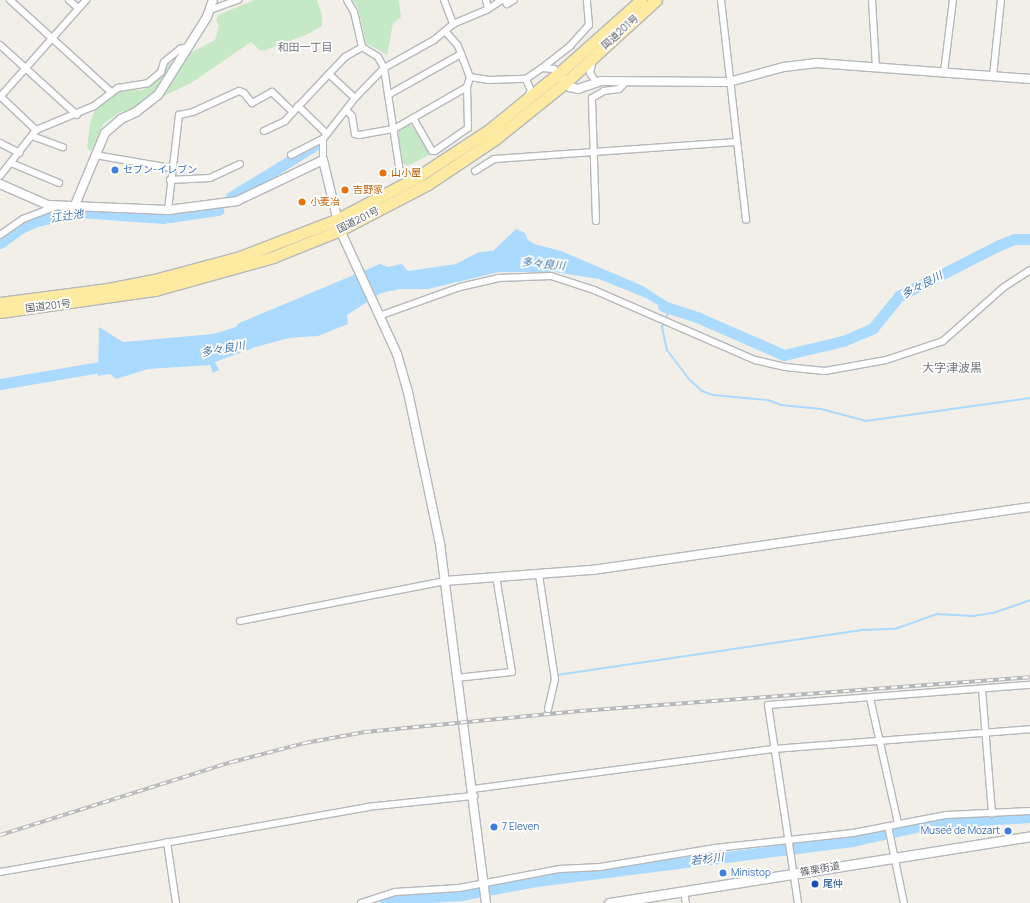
<!DOCTYPE html>
<meta charset="utf-8">
<style>
body{margin:0}
#map{position:relative;width:1030px;height:903px;overflow:hidden;background:#f1efe8;font-family:Manrope,"Noto Sans JP",sans-serif}
div>[style]{position:absolute}
[style*='--x']{left:calc(var(--x)*1px);top:calc(var(--y)*1px);width:calc(var(--w)*1px);rotate:calc(var(--a)*1deg)}
.green>*{inset:0;background:#c5e8c5}
.water>*{inset:0;background:#aadaff}
.stream>*{height:2px;margin:-1px;padding:0 1px;transform-origin:1px;border-radius:1px;background:#aadaff}
.river>*{height:11px;margin:-5.5px;padding:0 5.5px;transform-origin:5.5px;border-radius:5.5px;background:#aadaff}
.roads{filter:drop-shadow(1px 0 #b5b8bc) drop-shadow(-1px 0 #b5b8bc) drop-shadow(0 1px #b5b8bc) drop-shadow(0 -1px #b5b8bc)}
.minor>*{height:6px;margin:-3px;padding:0 3px;transform-origin:3px;border-radius:3px;background:#fff}
.tertiary>*{height:8px;margin:-4px;padding:0 4px;transform-origin:4px;border-radius:4px;background:#fff}
.secondary>*{height:9px;margin:-4.5px;padding:0 4.5px;transform-origin:4.5px;border-radius:4.5px;background:#fff}
.trunk>*{height:11px;margin:-5.5px;padding:0 5.5px;transform-origin:5.5px;border-radius:5.5px;background:#feeaa1}
.rail>*{height:3.5px;margin-top:-1.75px;transform-origin:0;background:repeating-linear-gradient(90deg,#fff 0 6px,#b6b7b8 0 12px);box-sizing:border-box;border-block:1px solid #b6b7b8}
.dots>*{width:11px;height:11px;translate:-50% -50%;box-sizing:border-box;border:2px solid #fff;border-radius:50%}
span{translate:-50% -50%;white-space:nowrap;text-align:center;line-height:1.15;-webkit-text-stroke:3.5px #fff;paint-order:stroke}
.street-label{font-size:10px;color:#5f6368}
.shop-label{font-size:10px;color:#366cbe}
.left{translate:0 -50%;text-align:left}
.right{translate:-100% -50%;text-align:right}
.food-label{font-size:10px;color:#c56008}
.transit-label{font-size:10px;color:#164399}
.neighbourhood-label{font-size:11px;color:#70757a}
.water-label{font-size:11px;color:#4174aa;font-style:italic}
.quarter-label{font-size:12px;color:#70757a}
</style>
<div id="map">
<div class="green">
<i style="clip-path:polygon(254px 0,317px 0,322px 15px,322px 26px,308px 34px,266px 50px,260px 50px,251px 42px,191px 83px,136px 109px,120px 112px,104px 123px,91px 151px,87px 148px,90px 124px,95px 109px,109px 96px,125px 90px,143px 90px,167px 65px,215px 40px,219px 26px,216px 21px,218px 15px)"></i>
<i style="clip-path:polygon(353px 0,399px 0,401px 17px,393px 23px,387px 55px,366px 43px,358px 8px)"></i>
<i style="clip-path:polygon(410px 124px,424px 142px,429px 155px,407px 166px,403px 163px,398px 133px,399px 129px)"></i>
</div>
<div class="water">
<i style="clip-path:polygon(516px 229px,525px 233px,528px 240px,534px 244px,561px 251px,643px 286px,677px 308px,675px 315px,646px 298px,599px 279px,554px 272px,499px 272px,428px 289px,400px 289px,381px 293px,347px 315px,348px 324px,318px 336px,289px 338px,259px 346px,215px 362px,219px 370px,213px 373px,210px 365px,148px 369px,116px 379px,110px 374px,98px 376px,99px 327px,123px 342px,213px 334px,236px 327px,239px 323px,380px 264px,388px 267px,402px 264px,408px 271px,456px 264px,479px 252px,493px 251px)"></i>
</div>
<div class="stream">
<i style="--x:670;--y:309;--w:20;--a:114"></i>
<i style="--x:662;--y:327;--w:24;--a:78"></i>
<i style="--x:667;--y:350;--w:36;--a:53"></i>
<i style="--x:689;--y:379;--w:18;--a:43"></i>
<i style="--x:702;--y:391;--w:12;--a:20"></i>
<i style="--x:713;--y:395;--w:55;--a:5.2"></i>
<i style="--x:768;--y:400;--w:14;--a:21"></i>
<i style="--x:781;--y:405;--w:40;--a:5.7"></i>
<i style="--x:821;--y:409;--w:47;--a:14.9"></i>
<i style="--x:866;--y:421;--w:166;--a:-8"></i>
<i style="--x:557;--y:675;--w:308;--a:-8.4"></i>
<i style="--x:862;--y:630;--w:33;--a:-2"></i>
<i style="--x:895;--y:629;--w:45;--a:-19.7"></i>
<i style="--x:937;--y:614;--w:36;--a:3"></i>
<i style="--x:973;--y:616;--w:20;--a:-9"></i>
<i style="--x:993;--y:613;--w:39;--a:-19"></i>
</div>
<div class="river">
<i style="--x:231;--y:197;--w:97;--a:-31.6"></i>
<i style="--x:170;--y:217;--w:49;--a:-8.3"></i>
<i style="--x:0;--y:243;--w:26;--a:-36"></i>
<i style="--x:21;--y:228;--w:17;--a:-25"></i>
<i style="--x:36;--y:221;--w:43;--a:-12.1"></i>
<i style="--x:78;--y:212;--w:86;--a:4"></i>
<i style="--x:663;--y:306;--w:38;--a:18"></i>
<i style="--x:699;--y:318;--w:93;--a:23.5"></i>
<i style="--x:784;--y:355;--w:61;--a:-13.3"></i>
<i style="--x:843;--y:341;--w:33;--a:-23"></i>
<i style="--x:873;--y:328;--w:41;--a:-50.9"></i>
<i style="--x:899;--y:296;--w:112;--a:-27"></i>
<i style="--x:999;--y:245;--w:17;--a:-21"></i>
<i style="--x:1015;--y:239;--w:15;--a:0"></i>
<i style="--x:0;--y:384;--w:113;--a:-9.7"></i>
<i style="--x:385;--y:903;--w:14;--a:-17"></i>
<i style="--x:398;--y:899;--w:63;--a:-3.6"></i>
<i style="--x:461;--y:895;--w:76;--a:-10.6"></i>
<i style="--x:536;--y:881;--w:319;--a:-7.2"></i>
<i style="--x:852;--y:841;--w:83;--a:-12.5"></i>
<i style="--x:933;--y:823;--w:97;--a:-3.5"></i>
</div>
<div class="roads">
<div class="minor">
<i style="--x:10;--y:0;--w:137;--a:42.3"></i>
<i style="--x:69;--y:0;--w:12;--a:42"></i>
<i style="--x:347;--y:0;--w:14;--a:60"></i>
<i style="--x:354;--y:12;--w:36;--a:77"></i>
<i style="--x:362;--y:47;--w:19;--a:32"></i>
<i style="--x:378;--y:57;--w:13;--a:61"></i>
<i style="--x:384;--y:68;--w:106;--a:81.3"></i>
<i style="--x:444;--y:0;--w:26;--a:69"></i>
<i style="--x:486;--y:0;--w:9;--a:77"></i>
<i style="--x:504;--y:0;--w:5;--a:53"></i>
<i style="--x:507;--y:4;--w:8;--a:-30"></i>
<i style="--x:721;--y:0;--w:221;--a:83.5"></i>
<i style="--x:872;--y:0;--w:67;--a:86.6"></i>
<i style="--x:210;--y:10;--w:30;--a:-20"></i>
<i style="--x:446;--y:32;--w:18;--a:49"></i>
<i style="--x:458;--y:46;--w:33;--a:69"></i>
<i style="--x:470;--y:77;--w:19;--a:9"></i>
<i style="--x:489;--y:80;--w:37;--a:-2"></i>
<i style="--x:526;--y:79;--w:19;--a:-35"></i>
<i style="--x:542;--y:68;--w:12;--a:5"></i>
<i style="--x:554;--y:69;--w:6;--a:51"></i>
<i style="--x:0;--y:45;--w:104;--a:42.3"></i>
<i style="--x:593;--y:60;--w:13;--a:103"></i>
<i style="--x:590;--y:73;--w:11;--a:56"></i>
<i style="--x:542;--y:68;--w:36;--a:-38"></i>
<i style="--x:570;--y:46;--w:28;--a:-48"></i>
<i style="--x:589;--y:25;--w:25;--a:-95"></i>
<i style="--x:944;--y:72;--w:73;--a:-82.9"></i>
<i style="--x:329;--y:74;--w:35;--a:43"></i>
<i style="--x:993;--y:76;--w:76;--a:-84"></i>
<i style="--x:526;--y:79;--w:13;--a:67"></i>
<i style="--x:531;--y:91;--w:6;--a:121"></i>
<i style="--x:388;--y:95;--w:84;--a:-29.3"></i>
<i style="--x:0;--y:96;--w:50;--a:43.4"></i>
<i style="--x:0;--y:97;--w:130;--a:-48.4"></i>
<i style="--x:298;--y:106;--w:40;--a:44"></i>
<i style="--x:346;--y:110;--w:8;--a:45"></i>
<i style="--x:352;--y:116;--w:18;--a:81"></i>
<i style="--x:355;--y:134;--w:4;--a:14"></i>
<i style="--x:359;--y:135;--w:36;--a:-10"></i>
<i style="--x:394;--y:129;--w:84;--a:-29.9"></i>
<i style="--x:467;--y:87;--w:10;--a:-73"></i>
<i style="--x:413;--y:118;--w:38;--a:60"></i>
<i style="--x:432;--y:151;--w:3;--a:0"></i>
<i style="--x:435;--y:151;--w:40;--a:-34.9"></i>
<i style="--x:468;--y:128;--w:41;--a:-91.4"></i>
<i style="--x:264;--y:131;--w:23;--a:-25"></i>
<i style="--x:285;--y:121;--w:12;--a:-48"></i>
<i style="--x:32;--y:136;--w:33;--a:20"></i>
<i style="--x:0;--y:143;--w:22;--a:27"></i>
<i style="--x:95;--y:155;--w:77;--a:9.7"></i>
<i style="--x:291;--y:155;--w:36;--a:-27"></i>
<i style="--x:323;--y:160;--w:21;--a:-90"></i>
<i style="--x:323;--y:139;--w:52;--a:-52"></i>
<i style="--x:355;--y:98;--w:42;--a:-46"></i>
<i style="--x:384;--y:68;--w:57;--a:-29.2"></i>
<i style="--x:434;--y:40;--w:25;--a:-40"></i>
<i style="--x:453;--y:24;--w:38;--a:-23"></i>
<i style="--x:488;--y:9;--w:17;--a:-33"></i>
<i style="--x:11;--y:163;--w:52;--a:22.6"></i>
<i style="--x:475;--y:171;--w:22;--a:-32"></i>
<i style="--x:494;--y:159;--w:243;--a:-4"></i>
<i style="--x:0;--y:176;--w:58;--a:-52"></i>
<i style="--x:36;--y:130;--w:63;--a:-22.5"></i>
<i style="--x:94;--y:106;--w:30;--a:-37"></i>
<i style="--x:118;--y:88;--w:30;--a:-9"></i>
<i style="--x:148;--y:83;--w:17;--a:-40"></i>
<i style="--x:161;--y:72;--w:10;--a:-73"></i>
<i style="--x:164;--y:62;--w:21;--a:-39"></i>
<i style="--x:180;--y:49;--w:8;--a:-14"></i>
<i style="--x:170;--y:180;--w:40;--a:-2.9"></i>
<i style="--x:210;--y:178;--w:33;--a:-25"></i>
<i style="--x:168;--y:210;--w:96;--a:-83.4"></i>
<i style="--x:179;--y:115;--w:14;--a:-12"></i>
<i style="--x:193;--y:112;--w:51;--a:-24.5"></i>
<i style="--x:239;--y:91;--w:5;--a:22"></i>
<i style="--x:244;--y:93;--w:13;--a:51"></i>
<i style="--x:252;--y:103;--w:23;--a:-29"></i>
<i style="--x:272;--y:92;--w:29;--a:44"></i>
<i style="--x:293;--y:112;--w:76;--a:-46.6"></i>
<i style="--x:345;--y:57;--w:20;--a:-30"></i>
<i style="--x:596;--y:221;--w:123;--a:-91.9"></i>
<i style="--x:592;--y:98;--w:14;--a:-30"></i>
<i style="--x:604;--y:91;--w:15;--a:-8"></i>
<i style="--x:619;--y:89;--w:11;--a:-45"></i>
<i style="--x:0;--y:235;--w:28;--a:-35"></i>
<i style="--x:23;--y:219;--w:36;--a:-21"></i>
<i style="--x:379;--y:316;--w:86;--a:-19.7"></i>
<i style="--x:460;--y:287;--w:39;--a:-13"></i>
<i style="--x:498;--y:278;--w:53;--a:-2.2"></i>
<i style="--x:551;--y:276;--w:45;--a:18"></i>
<i style="--x:594;--y:290;--w:176;--a:23.5"></i>
<i style="--x:755;--y:360;--w:31;--a:13"></i>
<i style="--x:785;--y:367;--w:40;--a:5.7"></i>
<i style="--x:825;--y:371;--w:62;--a:-10.2"></i>
<i style="--x:886;--y:360;--w:60;--a:-18.4"></i>
<i style="--x:943;--y:341;--w:81;--a:-41.5"></i>
<i style="--x:1004;--y:287;--w:31;--a:-33"></i>
<i style="--x:539;--y:575;--w:105;--a:81.3"></i>
<i style="--x:555;--y:679;--w:31;--a:103"></i>
<i style="--x:240;--y:621;--w:209;--a:-11"></i>
<i style="--x:456;--y:678;--w:56;--a:-6.1"></i>
<i style="--x:512;--y:672;--w:97;--a:-99.5"></i>
<i style="--x:982;--y:689;--w:125;--a:85.4"></i>
<i style="--x:870;--y:698;--w:128;--a:77.4"></i>
<i style="--x:473;--y:789;--w:303;--a:-7.6"></i>
<i style="--x:773;--y:749;--w:258;--a:-4.4"></i>
<i style="--x:888;--y:826;--w:79;--a:78.3"></i>
<i style="--x:167;--y:842;--w:62;--a:81.6"></i>
<i style="--x:0;--y:872;--w:373;--a:-10"></i>
<i style="--x:367;--y:807;--w:108;--a:-5.9"></i>
<i style="--x:684;--y:891;--w:12;--a:81"></i>
<i style="--x:361;--y:903;--w:36;--a:-18"></i>
<i style="--x:395;--y:892;--w:64;--a:-3.6"></i>
<i style="--x:459;--y:888;--w:103;--a:-10.7"></i>
<i style="--x:560;--y:869;--w:40;--a:-2.9"></i>
<i style="--x:600;--y:867;--w:117;--a:-9.4"></i>
<i style="--x:715;--y:848;--w:139;--a:-6.2"></i>
<i style="--x:853;--y:833;--w:95;--a:-11"></i>
<i style="--x:946;--y:815;--w:84;--a:-2.7"></i>
<i style="--x:798;--y:903;--w:200;--a:-98.6"></i>
<i style="--x:768;--y:705;--w:263;--a:-4.4"></i>
</div>
<div class="tertiary">
<i style="--x:563;--y:80;--w:10;--a:45"></i>
<i style="--x:570;--y:87;--w:8;--a:14"></i>
<i style="--x:578;--y:89;--w:24;--a:-19"></i>
<i style="--x:601;--y:81;--w:128;--a:0.4"></i>
<i style="--x:729;--y:82;--w:57;--a:-15.3"></i>
<i style="--x:784;--y:67;--w:33;--a:-7"></i>
<i style="--x:817;--y:63;--w:214;--a:4.3"></i>
<i style="--x:0;--y:184;--w:52;--a:23.6"></i>
<i style="--x:48;--y:205;--w:120;--a:2.4"></i>
<i style="--x:168;--y:210;--w:70;--a:-7.4"></i>
<i style="--x:237;--y:201;--w:95;--a:-25.5"></i>
<i style="--x:323;--y:160;--w:72;--a:76.3"></i>
<i style="--x:340;--y:230;--w:136;--a:65.3"></i>
<i style="--x:397;--y:354;--w:40;--a:74"></i>
<i style="--x:408;--y:392;--w:155;--a:78.1"></i>
<i style="--x:440;--y:544;--w:362;--a:82.7"></i>
<i style="--x:75;--y:205;--w:78;--a:-67.4"></i>
<i style="--x:105;--y:133;--w:21;--a:-41"></i>
<i style="--x:121;--y:119;--w:17;--a:-25"></i>
<i style="--x:136;--y:112;--w:28;--a:-38"></i>
<i style="--x:158;--y:95;--w:92;--a:-57.9"></i>
<i style="--x:207;--y:17;--w:18;--a:-71"></i>
<i style="--x:445;--y:581;--w:148;--a:-4.3"></i>
<i style="--x:593;--y:570;--w:442;--a:-8.2"></i>
</div>
<div class="secondary">
<i style="--x:609;--y:903;--w:426;--a:-9"></i>
</div>
<div class="trunk">
<i style="--x:0;--y:303;--w:109;--a:-7.4"></i>
<i style="--x:108;--y:289;--w:47;--a:-11.1"></i>
<i style="--x:154;--y:280;--w:89;--a:-15"></i>
<i style="--x:240;--y:257;--w:103;--a:-21.1"></i>
<i style="--x:336;--y:220;--w:94;--a:-27.9"></i>
<i style="--x:419;--y:176;--w:84;--a:-33.3"></i>
<i style="--x:489;--y:130;--w:89;--a:-39.1"></i>
<i style="--x:558;--y:74;--w:111;--a:-41.7"></i>
<i style="--x:0;--y:312;--w:157;--a:-8.1"></i>
<i style="--x:155;--y:290;--w:123;--a:-15.6"></i>
<i style="--x:273;--y:257;--w:72;--a:-21.9"></i>
<i style="--x:340;--y:230;--w:99;--a:-27.6"></i>
<i style="--x:428;--y:184;--w:81;--a:-33.9"></i>
<i style="--x:495;--y:139;--w:90;--a:-38.7"></i>
<i style="--x:565;--y:83;--w:123;--a:-42.4"></i>
</div>
</div>
<div class="rail">
<i style="--x:0;--y:835;--w:243;--a:-17.5"></i>
<i style="--x:232;--y:762;--w:75;--a:-14.6"></i>
<i style="--x:305;--y:743;--w:61;--a:-10.4"></i>
<i style="--x:365;--y:732;--w:216;--a:-5.6"></i>
<i style="--x:580;--y:711;--w:451;--a:-4.3"></i>
</div>
<div class="dots">
<i style="left:115px;top:170px;background:#3f7fe0"></i>
<i style="left:383px;top:173px;background:#e8710a"></i>
<i style="left:345px;top:190px;background:#e8710a"></i>
<i style="left:302px;top:202px;background:#e8710a"></i>
<i style="left:494px;top:827px;background:#3f7fe0"></i>
<i style="left:1008px;top:831px;background:#3f7fe0"></i>
<i style="left:723px;top:873px;background:#3f7fe0"></i>
<i style="left:815px;top:884px;background:#1a4fb4"></i>
</div>
<div class="street-label">
<span style="left:620px;top:32px;rotate:-42deg">国道201号</span>
<span style="left:358px;top:220px;rotate:-26deg">国道201号</span>
<span style="left:48px;top:306px;rotate:-7deg">国道201号</span>
<span style="left:820px;top:869px;rotate:-10deg">篠栗街道</span>
</div>
<div class="shop-label">
<span class="left" style="left:123px;top:170px">セブン-イレブン</span>
<span class="left" style="left:502px;top:827px">7 Eleven</span>
<span class="right" style="left:1000px;top:831px">Museé de Mozart</span>
<span class="left" style="left:731px;top:873px">Ministop</span>
</div>
<div class="food-label">
<span class="left" style="left:391px;top:173px">山小屋</span>
<span class="left" style="left:353px;top:190px">吉野家</span>
<span class="left" style="left:310px;top:202px">小麦冶</span>
</div>
<div class="transit-label">
<span class="left" style="left:823px;top:884px">尾仲</span>
</div>
<div class="neighbourhood-label">
<span style="left:305px;top:47px">和田一丁目</span>
</div>
<div class="water-label">
<span style="left:67px;top:216px;rotate:-9deg">江辻池</span>
<span style="left:543px;top:264px;rotate:6deg">多々良川</span>
<span style="left:922px;top:285px;rotate:-28deg">多々良川</span>
<span style="left:223px;top:349px;rotate:-10deg">多々良川</span>
<span style="left:707px;top:859px;rotate:-7deg">若杉川</span>
</div>
<div class="quarter-label">
<span style="left:952px;top:368px">大字津波黒</span>
</div>
</div>
